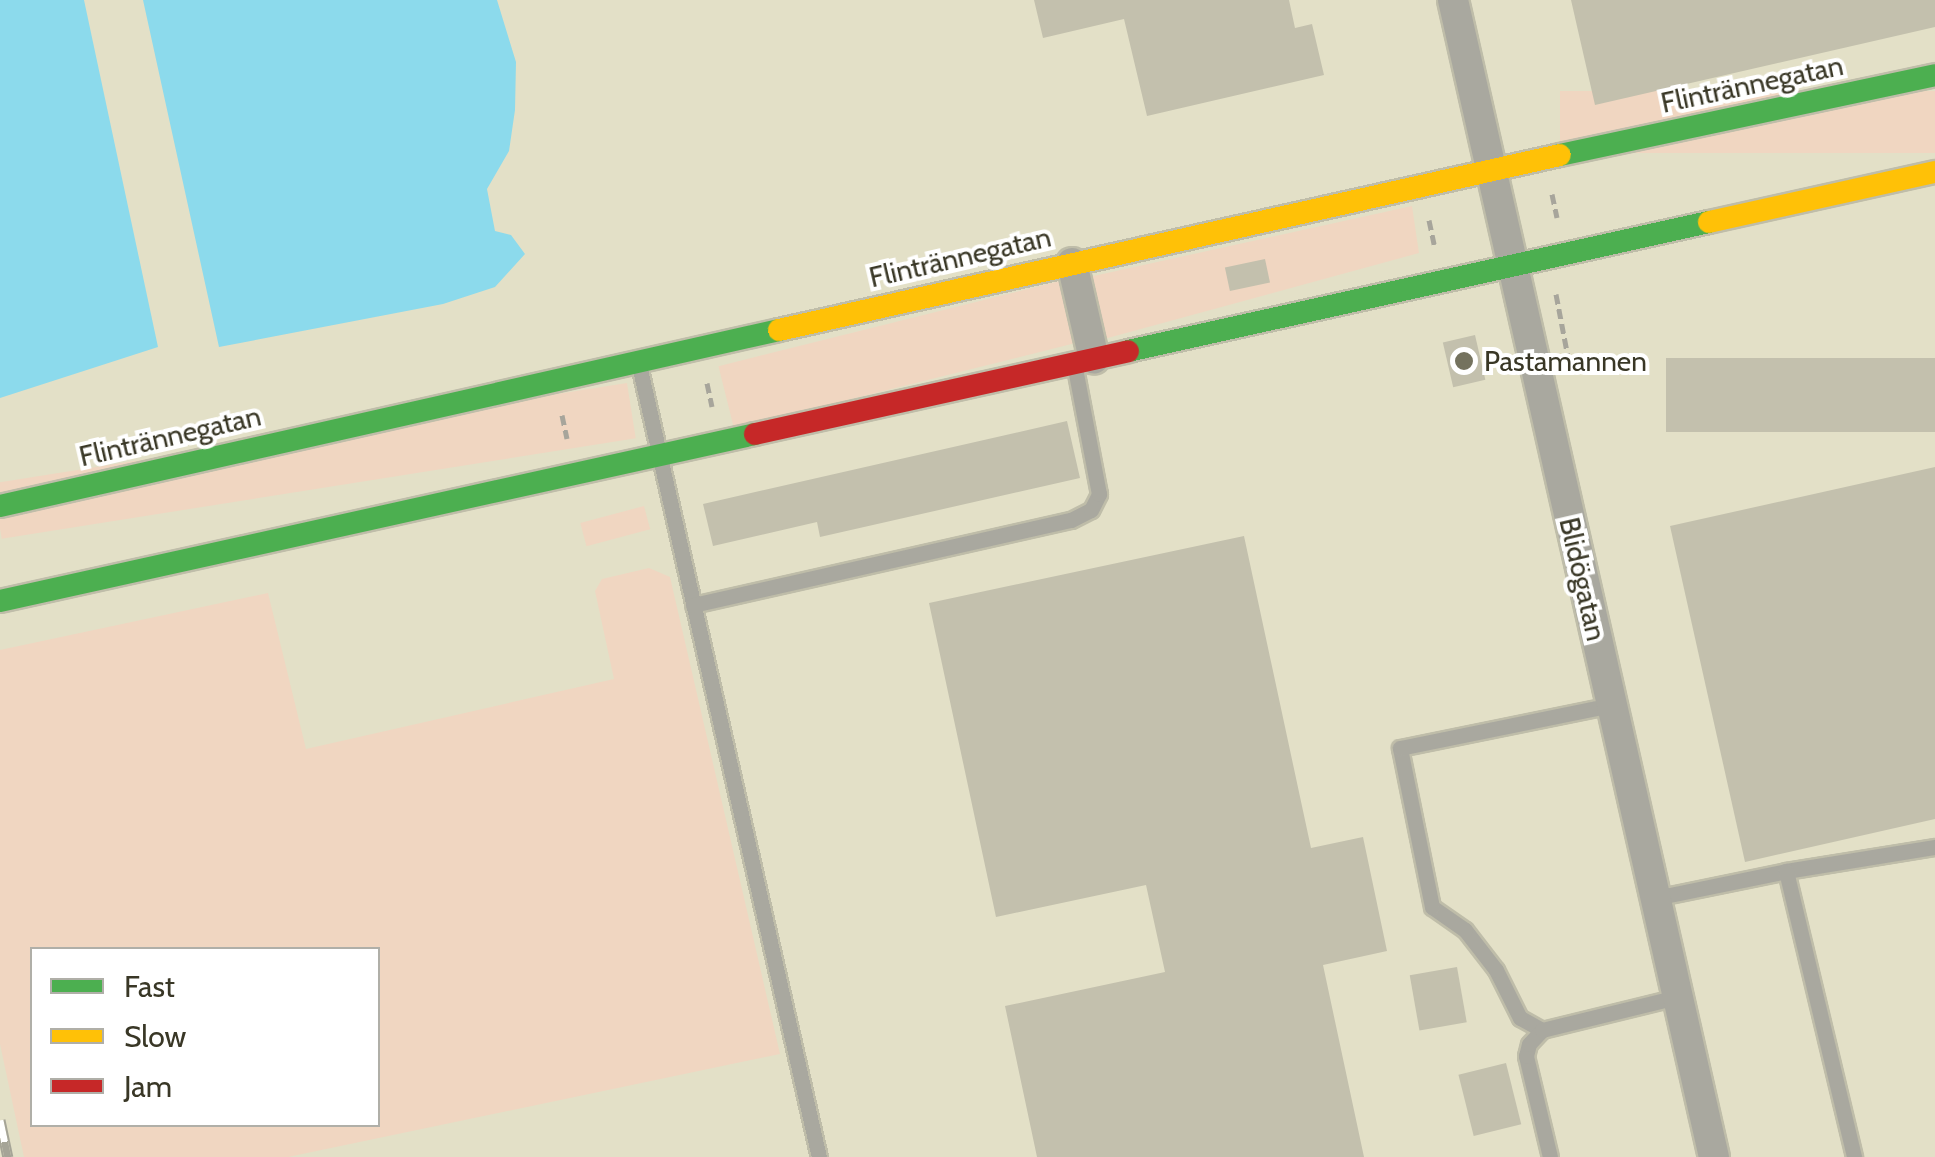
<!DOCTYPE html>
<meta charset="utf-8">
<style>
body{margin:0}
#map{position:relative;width:1935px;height:1157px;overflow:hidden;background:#e3e0c7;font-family:Cabin,sans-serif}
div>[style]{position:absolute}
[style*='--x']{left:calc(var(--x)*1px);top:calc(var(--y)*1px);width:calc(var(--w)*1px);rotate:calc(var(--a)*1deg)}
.green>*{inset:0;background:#f0d6c1;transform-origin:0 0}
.water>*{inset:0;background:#8cdaec}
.building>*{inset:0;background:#c3c0ad;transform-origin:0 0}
.path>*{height:5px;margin-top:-2.5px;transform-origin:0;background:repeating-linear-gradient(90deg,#a7a59b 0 10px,transparent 0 15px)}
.roads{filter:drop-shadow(2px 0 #bfbda9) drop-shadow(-2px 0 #bfbda9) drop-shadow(0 2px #bfbda9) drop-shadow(0 -2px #bfbda9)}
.lane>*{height:15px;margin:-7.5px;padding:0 7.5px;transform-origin:7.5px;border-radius:7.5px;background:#a9a89f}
.street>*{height:30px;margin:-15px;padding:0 15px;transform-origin:15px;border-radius:15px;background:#a9a89f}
.fast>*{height:22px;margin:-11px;padding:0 11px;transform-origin:11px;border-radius:11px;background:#4caf50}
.slow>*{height:22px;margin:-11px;padding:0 11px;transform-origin:11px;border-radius:11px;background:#ffc107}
.jam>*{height:22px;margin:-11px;padding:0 11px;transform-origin:11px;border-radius:11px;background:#c62828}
.rail>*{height:11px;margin-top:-5.5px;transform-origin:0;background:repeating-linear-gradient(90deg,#fff 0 22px,#a5a497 0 44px);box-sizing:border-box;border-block:2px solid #a5a497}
.dots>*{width:28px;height:28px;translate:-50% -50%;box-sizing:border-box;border:5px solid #fff;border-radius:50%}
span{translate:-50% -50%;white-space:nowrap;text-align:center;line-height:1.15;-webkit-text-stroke:8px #fff;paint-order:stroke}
.street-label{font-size:28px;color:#393726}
.poi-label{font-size:28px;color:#393726}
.left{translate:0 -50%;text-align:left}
.legend{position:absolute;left:30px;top:947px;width:350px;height:180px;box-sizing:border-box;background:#fff;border:2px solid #b0afa8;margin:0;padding:12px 18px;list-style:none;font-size:30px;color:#393726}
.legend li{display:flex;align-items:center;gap:20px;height:50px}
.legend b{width:50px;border:2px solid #b0afa8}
</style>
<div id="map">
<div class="green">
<i style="left:1935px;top:91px;width:62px;height:375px;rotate:90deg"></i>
<i style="clip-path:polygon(1412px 206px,1419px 253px,1104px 339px,1089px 277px)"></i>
<i style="left:1060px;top:281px;width:64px;height:352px;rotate:76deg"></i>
<i style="left:627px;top:383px;width:56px;height:642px;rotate:81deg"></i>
<i style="left:644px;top:506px;width:24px;height:66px;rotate:75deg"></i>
<i style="clip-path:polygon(evenodd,649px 568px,670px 577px,780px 1054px,288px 1157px,24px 1157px,0 1044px,0 650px,268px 593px,306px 749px,614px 679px,595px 591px,602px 579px,649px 568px,32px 950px,378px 950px,378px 1124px,32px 1124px,32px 950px)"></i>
</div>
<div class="water">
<i style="clip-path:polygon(0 0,84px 0,158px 347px,0 398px)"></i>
<i style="clip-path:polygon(143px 0,497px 0,516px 62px,515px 110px,509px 151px,487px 189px,495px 231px,511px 235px,525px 254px,495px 287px,443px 304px,219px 347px)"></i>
</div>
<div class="building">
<i style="clip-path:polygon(1034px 0,1289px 0,1295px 28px,1312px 24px,1324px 75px,1147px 116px,1124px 19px,1043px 38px)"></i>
<i style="clip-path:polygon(1571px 0,1935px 0,1935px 27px,1595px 105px)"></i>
<i style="left:1265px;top:259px;width:24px;height:41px;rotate:78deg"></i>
<i style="left:1475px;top:335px;width:46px;height:33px;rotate:77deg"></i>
<i style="left:1935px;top:358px;width:74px;height:269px;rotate:90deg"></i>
<i style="clip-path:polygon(1067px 421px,1080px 478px,820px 537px,817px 522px,713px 546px,703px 504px)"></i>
<i style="clip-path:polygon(1935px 467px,1935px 819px,1745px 862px,1670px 526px)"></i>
<i style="clip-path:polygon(1244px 536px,1311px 848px,1363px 837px,1387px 951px,1323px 965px,1364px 1157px,1037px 1157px,1005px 1006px,1165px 972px,1146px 885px,996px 917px,929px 603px)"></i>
<i style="left:1457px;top:967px;width:56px;height:48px;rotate:80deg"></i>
<i style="left:1506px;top:1063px;width:63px;height:49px;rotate:76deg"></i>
</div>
<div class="path">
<i style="--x:1552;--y:194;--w:24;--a:78"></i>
<i style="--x:1429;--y:220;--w:25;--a:78"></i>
<i style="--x:1556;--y:294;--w:69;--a:79.2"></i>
<i style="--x:707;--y:383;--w:24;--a:78"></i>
<i style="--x:562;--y:415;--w:24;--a:78"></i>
</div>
<div class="roads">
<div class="lane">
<i style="--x:639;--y:365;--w:812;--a:77.2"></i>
<i style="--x:693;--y:605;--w:387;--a:-12.7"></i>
<i style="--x:1071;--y:520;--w:22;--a:-27"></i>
<i style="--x:1091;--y:510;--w:18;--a:-63"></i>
<i style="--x:1099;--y:494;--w:128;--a:-100.8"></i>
<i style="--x:1786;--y:871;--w:151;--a:-9.2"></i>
<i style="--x:1655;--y:898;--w:134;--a:-11.6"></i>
<i style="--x:1786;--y:871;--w:294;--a:76.6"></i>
<i style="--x:1542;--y:1030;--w:25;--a:-151"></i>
<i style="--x:1520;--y:1018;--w:54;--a:-116.6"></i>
<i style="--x:1496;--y:970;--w:51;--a:-127.8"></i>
<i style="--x:1465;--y:930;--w:40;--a:-145.1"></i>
<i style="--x:1432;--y:907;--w:162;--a:-101.4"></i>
<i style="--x:1400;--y:748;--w:215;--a:-11.5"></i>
<i style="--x:1550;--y:1157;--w:104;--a:-103.4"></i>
<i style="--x:1526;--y:1056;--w:12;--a:-76"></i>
<i style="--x:1529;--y:1044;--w:19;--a:-47"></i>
<i style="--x:1542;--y:1030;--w:139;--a:-13.7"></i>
</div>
<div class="street">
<i style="--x:1453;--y:0;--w:1186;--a:77.29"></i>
<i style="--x:1072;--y:263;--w:98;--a:77.1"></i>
</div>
<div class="fast">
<i style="--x:1560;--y:155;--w:383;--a:-12"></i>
<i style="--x:1128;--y:351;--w:595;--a:-12.52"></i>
<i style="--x:0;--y:506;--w:799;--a:-12.73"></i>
<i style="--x:0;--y:601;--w:773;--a:-12.47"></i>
</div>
<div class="slow">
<i style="--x:1709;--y:222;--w:231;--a:-12.5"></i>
<i style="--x:779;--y:330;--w:800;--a:-12.63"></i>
</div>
<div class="jam">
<i style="--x:755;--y:434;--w:382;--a:-12.5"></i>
</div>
</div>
<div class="rail">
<i style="--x:0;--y:1120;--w:38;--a:78"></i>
</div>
<div class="dots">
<i style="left:1464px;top:361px;background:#74725e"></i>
</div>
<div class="street-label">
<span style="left:1752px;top:84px;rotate:-12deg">Flintrännegatan</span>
<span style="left:960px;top:257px;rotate:-13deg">Flintrännegatan</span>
<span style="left:170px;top:436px;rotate:-13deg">Flintrännegatan</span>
<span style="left:1583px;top:579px;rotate:77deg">Blidögatan</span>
</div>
<div class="poi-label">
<span class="left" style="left:1484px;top:361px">Pastamannen</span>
</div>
<ul class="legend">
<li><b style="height:12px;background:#4caf50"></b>Fast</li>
<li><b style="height:12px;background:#ffc107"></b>Slow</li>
<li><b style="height:12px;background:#c62828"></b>Jam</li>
</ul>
</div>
